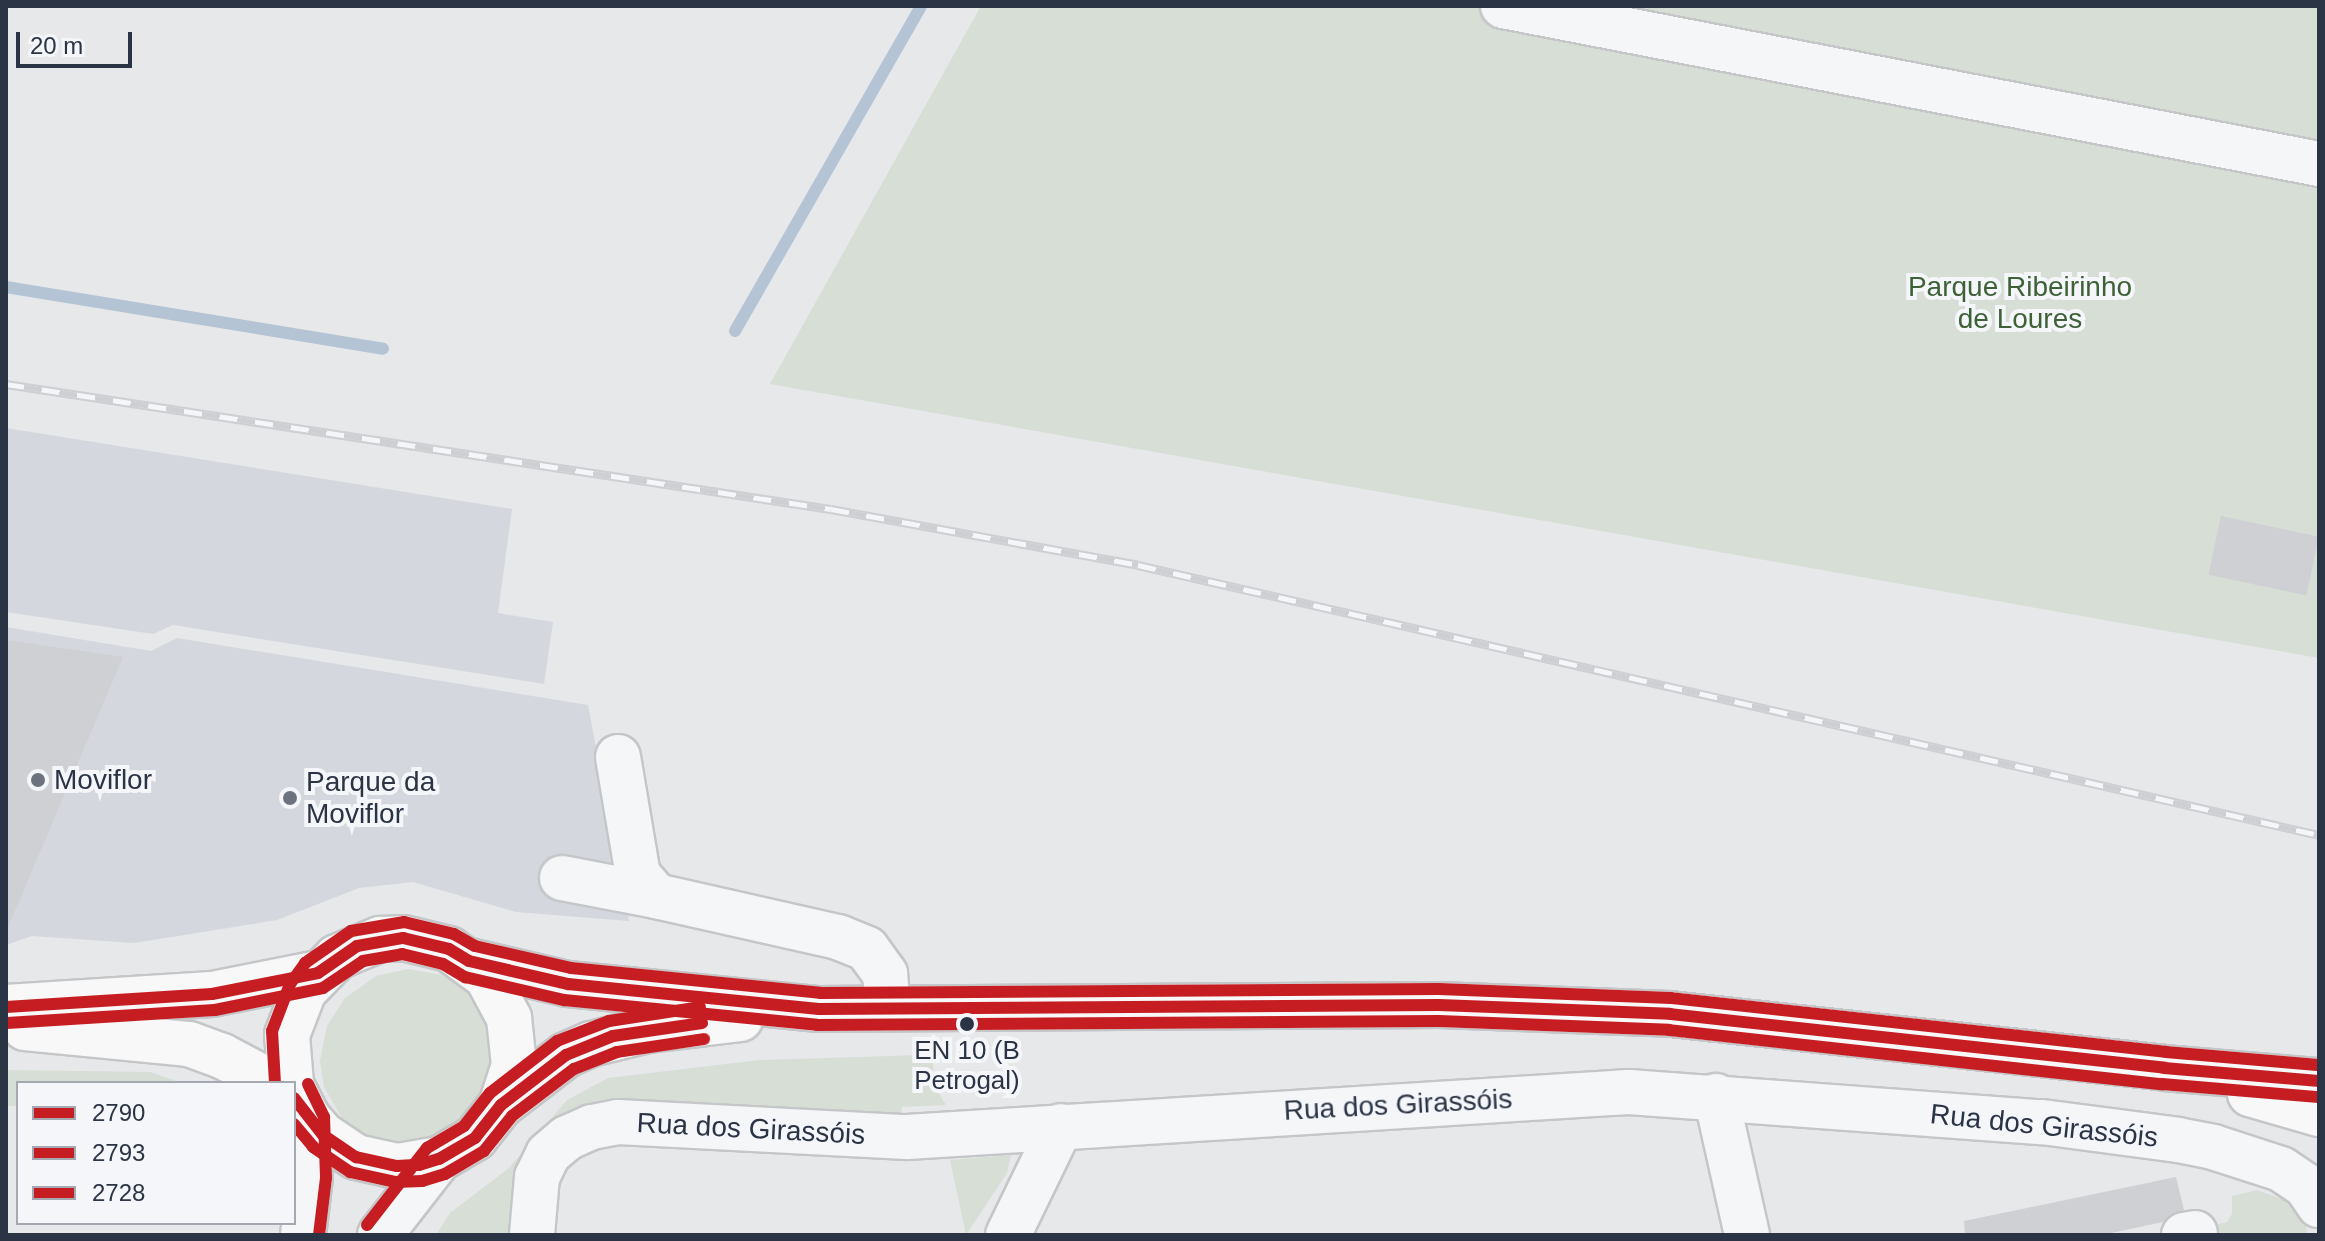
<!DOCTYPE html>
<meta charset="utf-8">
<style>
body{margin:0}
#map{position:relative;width:2325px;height:1241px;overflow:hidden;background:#e6e8ea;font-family:Arial,sans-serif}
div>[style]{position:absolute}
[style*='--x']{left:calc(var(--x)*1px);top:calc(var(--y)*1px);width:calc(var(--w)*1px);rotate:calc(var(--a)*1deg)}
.built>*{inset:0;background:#d4d7dd}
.green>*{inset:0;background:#d6ded6}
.stream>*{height:12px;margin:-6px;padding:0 6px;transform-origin:6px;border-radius:6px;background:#b4c4d5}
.building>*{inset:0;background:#ced0d3;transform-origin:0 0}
.roads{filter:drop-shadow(2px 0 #c4c6c8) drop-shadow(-2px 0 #c4c6c8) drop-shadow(0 2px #c4c6c8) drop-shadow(0 -2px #c4c6c8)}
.minor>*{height:44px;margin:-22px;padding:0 22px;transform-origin:22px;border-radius:22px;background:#f5f6f7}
.major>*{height:44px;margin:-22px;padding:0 22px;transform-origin:22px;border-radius:22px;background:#f8f8f8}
.rail>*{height:9px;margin-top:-4.5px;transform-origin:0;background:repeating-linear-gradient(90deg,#f4f6f9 0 18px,#cecfd2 0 36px);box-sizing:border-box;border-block:2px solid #cecfd2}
.bus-1>*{height:12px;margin:-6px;padding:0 6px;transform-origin:6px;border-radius:6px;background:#c61d23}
.bus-2>*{height:12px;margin:-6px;padding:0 6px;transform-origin:6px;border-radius:6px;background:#c61d23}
.bus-3>*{height:12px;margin:-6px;padding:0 6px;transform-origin:6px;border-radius:6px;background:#c61d23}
.dots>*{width:22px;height:22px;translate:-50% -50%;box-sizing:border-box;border:4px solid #f4f6f9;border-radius:50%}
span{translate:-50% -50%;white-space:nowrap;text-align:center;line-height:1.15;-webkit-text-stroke:8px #f4f6f9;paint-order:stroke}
.bus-label{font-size:26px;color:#2b3445}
.park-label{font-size:28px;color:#3f6138}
.poi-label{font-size:28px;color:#2b3445}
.left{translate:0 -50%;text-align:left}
.street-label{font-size:28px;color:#2b3445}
.frame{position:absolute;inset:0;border:8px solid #2b3445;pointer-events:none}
.legend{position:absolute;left:16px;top:1081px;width:280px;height:144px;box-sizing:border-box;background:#f4f6f9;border:2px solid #a4a8b1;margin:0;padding:10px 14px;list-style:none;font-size:24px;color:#2b3445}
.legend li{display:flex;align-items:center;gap:16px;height:40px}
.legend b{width:40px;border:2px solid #a4a8b1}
.scale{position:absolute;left:16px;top:32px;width:116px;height:36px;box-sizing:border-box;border:4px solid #2b3445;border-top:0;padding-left:10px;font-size:24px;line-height:28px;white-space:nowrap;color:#2b3445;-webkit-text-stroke:6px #f4f6f9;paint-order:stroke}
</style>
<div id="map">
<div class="built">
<i style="clip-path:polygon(6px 428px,512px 509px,498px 613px,553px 622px,544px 684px,173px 625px,153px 634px,6px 612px)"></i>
<i style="clip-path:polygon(6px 627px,151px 651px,177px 638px,588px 705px,629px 921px,516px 912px,413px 882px,359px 888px,277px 920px,134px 943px,32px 936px,6px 945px)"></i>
</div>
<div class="green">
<i style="clip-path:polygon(981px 6px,2319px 6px,2319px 658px,770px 384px)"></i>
<i style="clip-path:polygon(408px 969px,442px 975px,474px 995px,490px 1018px,500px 1059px,472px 1126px,420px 1149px,378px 1144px,343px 1120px,324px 1087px,320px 1061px,327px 1026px,345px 998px,376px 976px)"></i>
<i style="clip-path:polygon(923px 1055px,933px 1061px,933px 1084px,946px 1105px,902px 1107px,900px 1124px,605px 1104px,518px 1235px,436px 1235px,450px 1213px,509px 1168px,567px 1100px,608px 1078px,760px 1060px)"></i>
<i style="clip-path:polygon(6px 1070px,150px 1072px,182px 1083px,18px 1083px,18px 1106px,6px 1106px)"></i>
<i style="clip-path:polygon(1011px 1155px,1007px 1173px,966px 1235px,950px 1160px)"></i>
<i style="clip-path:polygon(2257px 1190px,2284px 1200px,2306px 1224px,2307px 1235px,2205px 1235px,2204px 1228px,2227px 1222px,2232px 1214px,2232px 1196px)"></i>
</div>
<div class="stream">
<i style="--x:6;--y:287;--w:382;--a:9.3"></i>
<i style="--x:735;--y:331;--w:374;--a:-60.2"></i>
</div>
<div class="building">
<i style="left:2221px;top:516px;width:100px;height:60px;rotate:12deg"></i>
<i style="clip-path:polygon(6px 640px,123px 657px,6px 932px)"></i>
<i style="clip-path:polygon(2176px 1177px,2184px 1210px,2168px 1216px,2163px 1222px,2102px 1235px,1965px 1235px,1964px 1221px)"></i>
</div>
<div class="roads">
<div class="minor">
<i style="--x:1503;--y:6;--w:831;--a:10.96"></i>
<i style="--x:618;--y:757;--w:120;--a:80.4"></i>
<i style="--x:638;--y:875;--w:28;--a:49"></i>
<i style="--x:656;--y:896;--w:187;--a:12.7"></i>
<i style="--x:838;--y:937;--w:31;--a:22"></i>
<i style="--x:867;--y:949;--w:31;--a:54"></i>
<i style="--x:885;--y:974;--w:35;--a:85"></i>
<i style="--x:562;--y:878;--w:96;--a:10.8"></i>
<i style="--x:1716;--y:1096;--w:142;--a:77.4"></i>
<i style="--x:303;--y:1235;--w:58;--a:-83.1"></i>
<i style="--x:310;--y:1177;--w:59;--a:-91.9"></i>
<i style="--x:380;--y:1235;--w:96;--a:-52.2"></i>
<i style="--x:532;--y:1235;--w:58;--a:-85.1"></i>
<i style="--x:537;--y:1177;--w:25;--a:-64"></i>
<i style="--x:548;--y:1154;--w:25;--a:-40"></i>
<i style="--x:567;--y:1138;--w:27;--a:-24"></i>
<i style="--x:592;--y:1127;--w:26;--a:-11"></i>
<i style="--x:618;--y:1122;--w:289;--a:3"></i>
<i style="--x:907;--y:1137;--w:723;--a:-3.57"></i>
<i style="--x:1629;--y:1092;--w:414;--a:4.2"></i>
<i style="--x:2042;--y:1122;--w:137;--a:7.5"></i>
<i style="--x:2178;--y:1140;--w:36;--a:11"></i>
<i style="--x:2213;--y:1147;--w:71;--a:17.9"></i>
<i style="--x:2281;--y:1169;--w:30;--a:34"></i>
<i style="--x:2306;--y:1186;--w:23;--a:56"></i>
<i style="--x:1008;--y:1235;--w:121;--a:-64.1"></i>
<i style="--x:2184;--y:1235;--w:11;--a:-10"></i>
</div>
<div class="major">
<i style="--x:469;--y:961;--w:102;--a:13.1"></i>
<i style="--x:568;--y:984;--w:252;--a:5.7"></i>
<i style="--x:819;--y:1009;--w:620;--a:-0.37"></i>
<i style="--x:1439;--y:1005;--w:231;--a:2.2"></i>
<i style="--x:1670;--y:1014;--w:497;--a:6.2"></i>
<i style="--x:2164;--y:1068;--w:156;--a:4.8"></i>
<i style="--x:6;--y:1007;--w:206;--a:-3.6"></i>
<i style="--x:212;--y:994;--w:108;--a:-11.2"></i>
<i style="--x:25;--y:1028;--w:165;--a:5.6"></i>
<i style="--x:189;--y:1044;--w:35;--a:20"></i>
<i style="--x:222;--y:1056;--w:58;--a:27.9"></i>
<i style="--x:291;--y:1083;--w:48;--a:-94.8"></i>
<i style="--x:287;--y:1035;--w:47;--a:-68.9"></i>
<i style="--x:304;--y:991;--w:47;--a:-45.9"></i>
<i style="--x:337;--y:957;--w:47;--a:-22.7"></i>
<i style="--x:380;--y:939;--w:23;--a:-2"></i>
<i style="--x:403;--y:938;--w:47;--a:13.4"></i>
<i style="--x:449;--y:949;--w:47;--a:36.4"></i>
<i style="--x:487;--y:977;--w:47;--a:61.8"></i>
<i style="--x:509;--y:1018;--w:47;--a:83.9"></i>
<i style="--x:514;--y:1065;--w:42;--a:108"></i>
<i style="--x:501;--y:1105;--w:42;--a:128.2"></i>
<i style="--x:475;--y:1138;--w:42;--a:149.7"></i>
<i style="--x:439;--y:1159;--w:43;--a:170.5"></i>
<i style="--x:397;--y:1166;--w:42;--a:-167.6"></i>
<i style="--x:356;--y:1157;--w:40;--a:-146"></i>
<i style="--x:323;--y:1135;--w:23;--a:-131"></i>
<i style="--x:308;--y:1118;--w:30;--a:-117"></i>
<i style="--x:2250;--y:1094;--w:72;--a:16.2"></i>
<i style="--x:501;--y:1105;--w:82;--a:-37.6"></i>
<i style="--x:566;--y:1055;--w:27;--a:-24"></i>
<i style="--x:591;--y:1044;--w:59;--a:-13.8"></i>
<i style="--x:648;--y:1030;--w:93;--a:-6.8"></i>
</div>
</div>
<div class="rail">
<i style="--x:6;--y:384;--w:834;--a:8.62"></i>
<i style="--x:831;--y:509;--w:312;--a:10.3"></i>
<i style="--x:1138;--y:565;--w:1211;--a:12.88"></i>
</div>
<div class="bus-1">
<i style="--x:6;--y:1007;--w:206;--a:-3.6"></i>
<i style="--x:212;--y:994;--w:108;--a:-11.2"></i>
<i style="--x:318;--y:973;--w:47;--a:-34.7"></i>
<i style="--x:357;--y:946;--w:47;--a:-9.9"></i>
<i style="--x:403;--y:938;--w:47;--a:13.4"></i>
<i style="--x:449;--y:949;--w:23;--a:31"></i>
<i style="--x:469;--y:961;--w:102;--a:13.1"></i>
<i style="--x:568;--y:984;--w:252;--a:5.7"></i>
<i style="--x:819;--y:1009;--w:620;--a:-0.37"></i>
<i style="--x:1439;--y:1005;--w:231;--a:2.2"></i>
<i style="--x:1670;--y:1014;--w:497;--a:6.2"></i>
<i style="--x:2164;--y:1068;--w:156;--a:4.8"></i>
<i style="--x:294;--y:1098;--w:47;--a:51.9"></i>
<i style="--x:323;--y:1135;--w:40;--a:34"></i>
<i style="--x:356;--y:1157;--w:42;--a:12.4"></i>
<i style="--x:397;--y:1166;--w:22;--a:-3"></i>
<i style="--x:419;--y:1165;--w:21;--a:-17"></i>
<i style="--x:439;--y:1159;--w:42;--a:-30.3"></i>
<i style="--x:475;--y:1138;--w:42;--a:-51.8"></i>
<i style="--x:501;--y:1105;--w:82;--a:-37.6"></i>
<i style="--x:566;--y:1055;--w:51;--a:-22"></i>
<i style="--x:613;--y:1036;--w:90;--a:-8.3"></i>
</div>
<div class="bus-2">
<i style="--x:7;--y:1023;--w:208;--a:-3.6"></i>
<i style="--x:215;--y:1010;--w:110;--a:-11.5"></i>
<i style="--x:323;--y:988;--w:48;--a:-34"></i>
<i style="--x:363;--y:961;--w:40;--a:-10"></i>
<i style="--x:402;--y:954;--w:42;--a:13.7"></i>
<i style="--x:443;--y:964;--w:26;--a:31"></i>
<i style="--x:465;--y:977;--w:102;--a:13.1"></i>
<i style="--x:564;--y:1000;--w:254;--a:5.6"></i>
<i style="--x:817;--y:1025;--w:622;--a:-0.37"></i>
<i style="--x:1439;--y:1021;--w:230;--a:2.2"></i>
<i style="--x:1669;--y:1030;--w:496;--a:6.3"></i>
<i style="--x:2162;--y:1084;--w:157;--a:4.8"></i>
<i style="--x:294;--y:1124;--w:30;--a:50"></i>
<i style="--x:313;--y:1147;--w:45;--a:34"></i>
<i style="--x:350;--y:1172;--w:46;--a:12.5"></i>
<i style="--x:395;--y:1182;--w:27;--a:-2"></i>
<i style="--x:422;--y:1181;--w:24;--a:-17"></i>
<i style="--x:445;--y:1174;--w:45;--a:-30.5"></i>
<i style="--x:484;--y:1151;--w:45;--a:-51.3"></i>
<i style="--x:512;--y:1116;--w:78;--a:-37.2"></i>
<i style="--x:574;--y:1069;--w:46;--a:-21.6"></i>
<i style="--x:617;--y:1052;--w:88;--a:-8.5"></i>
</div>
<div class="bus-3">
<i style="--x:275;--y:1083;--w:52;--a:-93.3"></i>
<i style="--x:272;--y:1031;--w:50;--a:-69"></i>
<i style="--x:290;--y:984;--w:26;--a:-54"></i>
<i style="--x:305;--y:963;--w:56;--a:-34.8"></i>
<i style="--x:351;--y:931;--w:54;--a:-9.6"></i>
<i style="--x:404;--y:922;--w:51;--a:13.5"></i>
<i style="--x:454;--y:934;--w:24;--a:30"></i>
<i style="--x:475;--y:946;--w:98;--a:12.9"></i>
<i style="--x:571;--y:968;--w:250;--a:5.7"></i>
<i style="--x:820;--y:993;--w:619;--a:-0.37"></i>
<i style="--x:1439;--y:989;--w:232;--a:2.2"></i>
<i style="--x:1671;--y:998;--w:498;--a:6.2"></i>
<i style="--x:2166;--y:1052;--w:154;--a:4.9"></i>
<i style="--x:308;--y:1084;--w:37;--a:64"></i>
<i style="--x:324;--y:1117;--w:61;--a:88.1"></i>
<i style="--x:326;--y:1178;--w:57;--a:97"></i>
<i style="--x:367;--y:1225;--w:98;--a:-52.1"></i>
<i style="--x:427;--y:1148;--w:43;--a:-30.7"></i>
<i style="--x:464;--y:1126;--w:42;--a:-51.8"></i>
<i style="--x:490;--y:1093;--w:85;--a:-37.8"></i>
<i style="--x:557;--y:1041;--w:56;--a:-21"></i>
<i style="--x:609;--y:1021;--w:92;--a:-8.7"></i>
</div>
<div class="dots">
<i style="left:38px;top:780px;background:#6c737f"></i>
<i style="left:290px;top:798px;background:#6c737f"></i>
<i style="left:967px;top:1024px;background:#2b3445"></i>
</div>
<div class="bus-label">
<span style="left:967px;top:1066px">EN 10 (B<br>Petrogal)</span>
</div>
<div class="park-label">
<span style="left:2020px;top:303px">Parque Ribeirinho<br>de Loures</span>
</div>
<div class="poi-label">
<span class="left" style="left:54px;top:780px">Moviflor</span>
<span class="left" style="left:306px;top:798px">Parque da<br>Moviflor</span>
</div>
<div class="street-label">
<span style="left:1398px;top:1105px;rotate:-3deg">Rua dos Girassóis</span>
<span style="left:2044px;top:1126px;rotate:6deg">Rua dos Girassóis</span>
<span style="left:751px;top:1129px;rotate:3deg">Rua dos Girassóis</span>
</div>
<div class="frame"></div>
<ul class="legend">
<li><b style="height:10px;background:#c61d23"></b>2790</li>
<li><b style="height:10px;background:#c61d23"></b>2793</li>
<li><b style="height:10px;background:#c61d23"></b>2728</li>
</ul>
<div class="scale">20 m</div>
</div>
